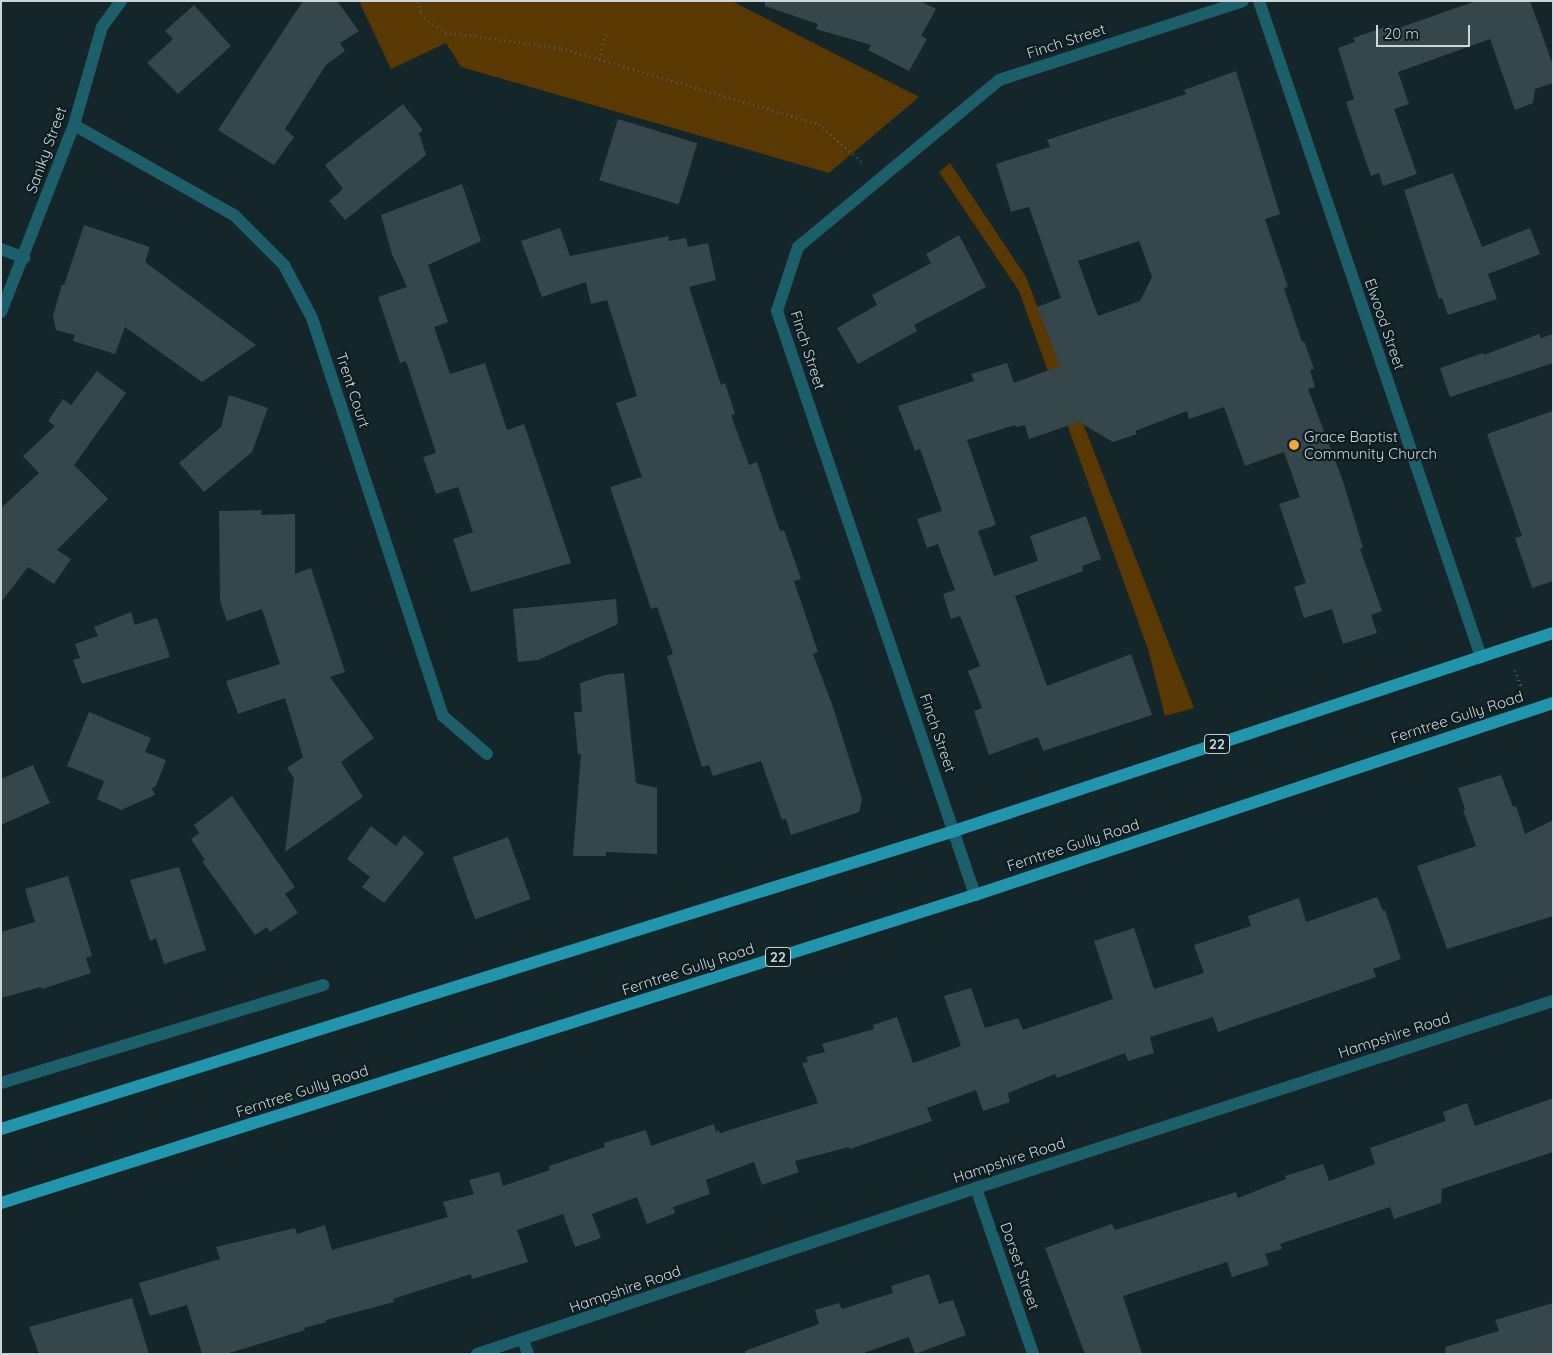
<!DOCTYPE html>
<style>
body{margin:0}
#map{position:relative;width:1554px;height:1355px;overflow:hidden;background:#15262a;font-family:Quicksand,sans-serif}
div>[style]{position:absolute}
[style*='--x']{left:calc(var(--x)*1px);top:calc(var(--y)*1px);width:calc(var(--w)*1px);rotate:calc(var(--a)*1deg)}
.green>*{inset:0;background:#593802}
.building>*{inset:0;background:#35474b;transform-origin:0 0}
.path>*{height:3px;margin-top:-1.5px;transform-origin:0;background:repeating-linear-gradient(90deg,#4d5c60 0 1px,transparent 0 5px)}
.street>*{height:12px;margin:-6px;padding:0 6px;transform-origin:6px;border-radius:6px;background:#1d5e6b}
.primary>*{height:12px;margin:-6px;padding:0 6px;transform-origin:6px;border-radius:6px;background:#2195ab}
.dots>*{width:14px;height:14px;translate:-50% -50%;box-sizing:border-box;border:2px solid #0c1c20;border-radius:50%}
span{translate:-50% -50%;white-space:nowrap;text-align:center;line-height:1.15;-webkit-text-stroke:4.5px #0c1c20;paint-order:stroke}
.shield-label span{padding:1px 4px;background:#0c1c20;border:1px solid;border-radius:4px;-webkit-text-stroke-width:0}
.shield-label{font-size:14px;color:#ccd6d9;font-weight:700}
.street-label{font-size:15px;color:#ccd6d9}
.poi-label{font-size:15px;color:#ccd6d9}
.left{translate:0 -50%;text-align:left}
.frame{position:absolute;inset:0;border:2px solid #ccd6d9;pointer-events:none}
.scale{position:absolute;left:1376px;top:25px;width:94px;height:22px;box-sizing:border-box;border:2px solid #ccd6d9;border-top:0;padding-left:6px;font-size:15px;line-height:18px;white-space:nowrap;color:#ccd6d9;-webkit-text-stroke:4px #0c1c20;paint-order:stroke}
</style>
<div id="map">
<div class="green">
<i style="clip-path:polygon(359px 1px,732px 1px,919px 97px,829px 173px,461px 67px,446px 43px,391px 69px)"></i>
<i style="clip-path:polygon(950px 163px,1026px 277px,1194px 708px,1165px 716px,1148px 649px,1019px 291px,939px 172px)"></i>
</div>
<div class="building">
<i style="clip-path:polygon(303px 1px,337px 1px,359px 31px,340px 43px,345px 51px,326px 65px,285px 129px,294px 137px,274px 165px,218px 130px)"></i>
<i style="clip-path:polygon(765px 1px,920px 1px,936px 9px,921px 36px,927px 39px,909px 71px,868px 50px,871px 45px,816px 29px,818px 24px,765px 6px)"></i>
<i style="clip-path:polygon(1476px 1px,1530px 1px,1553px 65px,1553px 83px,1535px 89px,1533px 103px,1515px 110px,1490px 39px,1398px 72px,1409px 104px,1394px 109px,1417px 174px,1383px 186px,1379px 173px,1371px 176px,1359px 141px,1346px 102px,1354px 99px,1338px 48px,1355px 42px,1353px 38px,1391px 25px,1393px 30px)"></i>
<i style="clip-path:polygon(194px 5px,231px 46px,178px 94px,147px 63px,173px 39px,165px 31px)"></i>
<i style="clip-path:polygon(evenodd,1236px 71px,1280px 214px,1265px 219px,1288px 287px,1284px 288px,1302px 342px,1304px 341px,1314px 369px,1310px 370px,1315px 387px,1308px 389px,1344px 484px,1363px 548px,1360px 549px,1382px 611px,1371px 615px,1377px 633px,1343px 644px,1332px 609px,1304px 618px,1294px 587px,1306px 583px,1279px 504px,1300px 497px,1284px 452px,1245px 466px,1224px 407px,1189px 419px,1187px 411px,1135px 431px,1137px 434px,1113px 442px,1079px 422px,1029px 439px,1025px 425px,1016px 427px,1015px 425px,967px 440px,996px 525px,978px 531px,994px 576px,1038px 561px,1030px 536px,1086px 516px,1101px 559px,1082px 566px,1083px 571px,1015px 596px,1047px 686px,1131px 654px,1152px 715px,1043px 751px,1038px 737px,989px 755px,974px 711px,982px 708px,968px 671px,980px 666px,960px 616px,951px 619px,943px 594px,955px 590px,938px 544px,927px 548px,917px 519px,942px 511px,920px 449px,915px 451px,898px 406px,974px 381px,971px 374px,1007px 363px,1014px 383px,1060px 366px,1037px 307px,1061px 298px,1029px 207px,1011px 212px,996px 164px,1050px 147px,1047px 140px,1186px 94px,1184px 90px,1236px 71px,1139px 241px,1152px 277px,1140px 301px,1098px 316px,1078px 261px,1139px 241px)"></i>
<i style="clip-path:polygon(403px 104px,423px 130px,419px 133px,426px 155px,345px 220px,329px 201px,343px 189px,325px 165px)"></i>
<i style="left:618px;top:119px;width:83px;height:64px;rotate:17deg"></i>
<i style="clip-path:polygon(1453px 173px,1482px 247px,1530px 228px,1540px 254px,1488px 274px,1497px 299px,1448px 315px,1442px 298px,1439px 299px,1404px 190px)"></i>
<i style="clip-path:polygon(462px 184px,481px 241px,428px 265px,448px 322px,434px 327px,450px 374px,485px 363px,507px 430px,524px 424px,571px 563px,471px 592px,453px 539px,473px 532px,458px 487px,436px 494px,423px 457px,436px 453px,406px 361px,400px 363px,378px 297px,407px 287px,392px 254px,381px 215px)"></i>
<i style="clip-path:polygon(84px 225px,150px 247px,145px 262px,256px 345px,202px 382px,125px 327px,115px 354px,73px 341px,75px 335px,56px 330px,53px 316px,62px 284px,64px 285px)"></i>
<i style="clip-path:polygon(560px 228px,570px 256px,669px 236px,668px 241px,686px 238px,688px 247px,708px 243px,716px 280px,689px 287px,721px 385px,725px 383px,735px 414px,731px 415px,749px 465px,757px 462px,780px 531px,784px 530px,801px 579px,794px 581px,818px 652px,813px 654px,832px 704px,862px 799px,859px 812px,791px 835px,786px 819px,782px 820px,761px 761px,713px 776px,709px 765px,702px 767px,667px 656px,673px 654px,657px 607px,651px 609px,610px 487px,642px 477px,616px 403px,637px 396px,607px 300px,591px 304px,586px 282px,542px 297px,521px 241px)"></i>
<i style="clip-path:polygon(959px 235px,986px 287px,914px 325px,917px 331px,858px 364px,837px 328px,877px 305px,872px 295px,931px 263px,926px 254px)"></i>
<i style="clip-path:polygon(1539px 334px,1541px 338px,1553px 334px,1553px 363px,1450px 397px,1440px 368px,1483px 353px,1484px 355px)"></i>
<i style="clip-path:polygon(97px 371px,126px 393px,74px 465px,108px 499px,57px 550px,71px 559px,54px 584px,28px 567px,1px 602px,1px 508px,39px 473px,23px 456px,55px 426px,48px 421px,63px 399px,71px 405px)"></i>
<i style="clip-path:polygon(229px 395px,268px 408px,252px 452px,204px 492px,179px 463px,221px 427px)"></i>
<i style="clip-path:polygon(1553px 411px,1553px 581px,1532px 588px,1515px 538px,1522px 536px,1487px 434px)"></i>
<i style="clip-path:polygon(262px 510px,261px 515px,295px 514px,295px 574px,311px 568px,345px 672px,330px 677px,374px 738px,341px 762px,363px 797px,285px 852px,294px 778px,287px 768px,303px 757px,285px 698px,238px 714px,226px 681px,280px 664px,262px 609px,227px 621px,220px 601px,219px 511px)"></i>
<i style="clip-path:polygon(616px 599px,618px 624px,538px 660px,518px 662px,513px 609px)"></i>
<i style="clip-path:polygon(131px 612px,135px 625px,157px 618px,170px 657px,82px 684px,73px 660px,80px 658px,75px 644px,98px 636px,94px 627px)"></i>
<i style="clip-path:polygon(624px 673px,636px 783px,657px 788px,657px 854px,606px 852px,606px 856px,573px 856px,581px 754px,578px 754px,574px 712px,582px 712px,580px 683px,605px 675px)"></i>
<i style="clip-path:polygon(89px 712px,151px 738px,145px 752px,166px 760px,156px 786px,152px 788px,155px 795px,121px 810px,97px 799px,104px 781px,67px 766px)"></i>
<i style="clip-path:polygon(33px 765px,50px 803px,1px 825px,1px 779px)"></i>
<i style="clip-path:polygon(1501px 775px,1513px 807px,1516px 806px,1525px 834px,1553px 820px,1553px 916px,1447px 949px,1417px 866px,1476px 846px,1463px 810px,1465px 809px,1458px 788px)"></i>
<i style="clip-path:polygon(232px 796px,295px 887px,285px 894px,298px 913px,270px 932px,267px 927px,255px 935px,202px 861px,205px 860px,191px 839px,199px 833px,194px 825px)"></i>
<i style="clip-path:polygon(371px 826px,396px 846px,404px 835px,424px 853px,384px 903px,362px 887px,370px 877px,347px 859px)"></i>
<i style="left:508px;top:837px;width:66px;height:59px;rotate:70deg"></i>
<i style="clip-path:polygon(179px 867px,206px 950px,164px 964px,156px 938px,150px 941px,130px 880px)"></i>
<i style="clip-path:polygon(68px 876px,92px 956px,86px 958px,91px 973px,42px 989px,41px 987px,1px 998px,1px 932px,35px 922px,25px 889px)"></i>
<i style="clip-path:polygon(1377px 897px,1383px 911px,1385px 910px,1401px 959px,1373px 969px,1376px 977px,1218px 1032px,1213px 1017px,1150px 1037px,1154px 1053px,1128px 1061px,1125px 1053px,1057px 1078px,1055px 1074px,1008px 1093px,1010px 1102px,983px 1111px,976px 1090px,927px 1108px,932px 1121px,850px 1149px,849px 1147px,795px 1161px,799px 1172px,762px 1185px,754px 1162px,706px 1180px,710px 1194px,673px 1207px,675px 1213px,647px 1224px,637px 1197px,592px 1214px,601px 1238px,575px 1247px,563px 1214px,517px 1230px,528px 1262px,472px 1279px,471px 1274px,393px 1299px,394px 1302px,326px 1320px,326px 1322px,304px 1328px,305px 1330px,226px 1354px,202px 1354px,187px 1305px,150px 1316px,139px 1283px,220px 1259px,216px 1247px,295px 1228px,297px 1234px,325px 1225px,332px 1250px,448px 1217px,443px 1202px,474px 1194px,469px 1180px,499px 1172px,503px 1186px,550px 1170px,549px 1166px,605px 1147px,604px 1143px,646px 1130px,651px 1146px,714px 1124px,716px 1132px,719px 1130px,720px 1133px,818px 1103px,802px 1063px,808px 1062px,806px 1057px,825px 1052px,822px 1044px,874px 1029px,873px 1025px,897px 1017px,913px 1063px,961px 1046px,944px 996px,971px 988px,985px 1028px,1018px 1018px,1023px 1030px,1113px 999px,1094px 941px,1134px 928px,1154px 989px,1204px 973px,1194px 945px,1251px 926px,1248px 916px,1299px 898px,1306px 922px)"></i>
<i style="clip-path:polygon(1553px 1098px,1553px 1152px,1442px 1189px,1441px 1203px,1394px 1219px,1390px 1207px,1280px 1244px,1282px 1249px,1265px 1254px,1269px 1265px,1232px 1277px,1227px 1262px,1123px 1296px,1142px 1354px,1085px 1354px,1045px 1248px,1112px 1224px,1115px 1230px,1236px 1192px,1238px 1198px,1286px 1179px,1285px 1176px,1323px 1164px,1329px 1181px,1375px 1164px,1370px 1148px,1446px 1121px,1443px 1112px,1467px 1103px,1475px 1126px)"></i>
<i style="clip-path:polygon(929px 1274px,939px 1304px,953px 1300px,966px 1335px,915px 1354px,909px 1337px,861px 1354px,745px 1354px,745px 1351px,819px 1324px,815px 1310px,839px 1303px,842px 1309px,893px 1293px,891px 1286px)"></i>
<i style="clip-path:polygon(132px 1298px,149px 1354px,39px 1354px,29px 1327px)"></i>
<i style="clip-path:polygon(1553px 1303px,1553px 1354px,1446px 1354px,1445px 1347px,1499px 1331px,1495px 1320px)"></i>
</div>
<div class="path">
<i style="--x:418;--y:1;--w:13;--a:77"></i>
<i style="--x:421;--y:14;--w:30;--a:37"></i>
<i style="--x:445;--y:32;--w:117;--a:7.9"></i>
<i style="--x:561;--y:48;--w:269;--a:16.4"></i>
<i style="--x:819;--y:124;--w:60;--a:41.6"></i>
<i style="--x:599;--y:59;--w:28;--a:-75"></i>
<i style="--x:1515;--y:670;--w:20;--a:70"></i>
</div>
<div class="street">
<i style="--x:1259;--y:1;--w:693;--a:71.3"></i>
<i style="--x:74;--y:125;--w:184;--a:29.4"></i>
<i style="--x:234;--y:215;--w:71;--a:45"></i>
<i style="--x:284;--y:265;--w:60;--a:62.2"></i>
<i style="--x:312;--y:318;--w:419;--a:71.8"></i>
<i style="--x:443;--y:716;--w:58;--a:40.8"></i>
<i style="--x:1;--y:249;--w:25;--a:21"></i>
<i style="--x:1;--y:312;--w:201;--a:-68.7"></i>
<i style="--x:74;--y:125;--w:102;--a:-74.1"></i>
<i style="--x:102;--y:27;--w:32;--a:-54"></i>
<i style="--x:975;--y:895;--w:617;--a:-108.73"></i>
<i style="--x:777;--y:311;--w:67;--a:-71.8"></i>
<i style="--x:798;--y:247;--w:261;--a:-39.7"></i>
<i style="--x:999;--y:80;--w:256;--a:-17.9"></i>
<i style="--x:1;--y:1083;--w:337;--a:-16.9"></i>
<i style="--x:976;--y:1188;--w:176;--a:71"></i>
<i style="--x:523;--y:1340;--w:15;--a:70"></i>
<i style="--x:477;--y:1354;--w:526;--a:-18.4"></i>
<i style="--x:976;--y:1188;--w:607;--a:-17.96"></i>
</div>
<div class="primary">
<i style="--x:1;--y:1129;--w:999;--a:-17.36"></i>
<i style="--x:954;--y:831;--w:631;--a:-18.29"></i>
<i style="--x:1;--y:1203;--w:1022;--a:-17.55"></i>
<i style="--x:975;--y:895;--w:609;--a:-18.38"></i>
</div>
<div class="dots">
<i style="left:1294px;top:445px;background:#f0a63e"></i>
</div>
<div class="shield-label">
<span style="left:1217px;top:744px">22</span>
<span style="left:778px;top:957px">22</span>
</div>
<div class="street-label">
<span style="left:1066px;top:41px;rotate:-18deg">Finch Street</span>
<span style="left:46px;top:150px;rotate:-70deg">Saniky Street</span>
<span style="left:1385px;top:324px;rotate:71deg">Elwood Street</span>
<span style="left:808px;top:350px;rotate:72deg">Finch Street</span>
<span style="left:353px;top:390px;rotate:72deg">Trent Court</span>
<span style="left:1457px;top:717px;rotate:-18deg">Ferntree Gully Road</span>
<span style="left:938px;top:733px;rotate:71deg">Finch Street</span>
<span style="left:1073px;top:845px;rotate:-18deg">Ferntree Gully Road</span>
<span style="left:688px;top:969px;rotate:-18deg">Ferntree Gully Road</span>
<span style="left:1394px;top:1035px;rotate:-18deg">Hampshire Road</span>
<span style="left:302px;top:1091px;rotate:-18deg">Ferntree Gully Road</span>
<span style="left:1009px;top:1160px;rotate:-18deg">Hampshire Road</span>
<span style="left:1020px;top:1266px;rotate:71deg">Dorset Street</span>
<span style="left:625px;top:1289px;rotate:-19deg">Hampshire Road</span>
</div>
<div class="poi-label">
<span class="left" style="left:1304px;top:445px">Grace Baptist<br>Community Church</span>
</div>
<div class="frame"></div>
<div class="scale">20 m</div>
</div>
